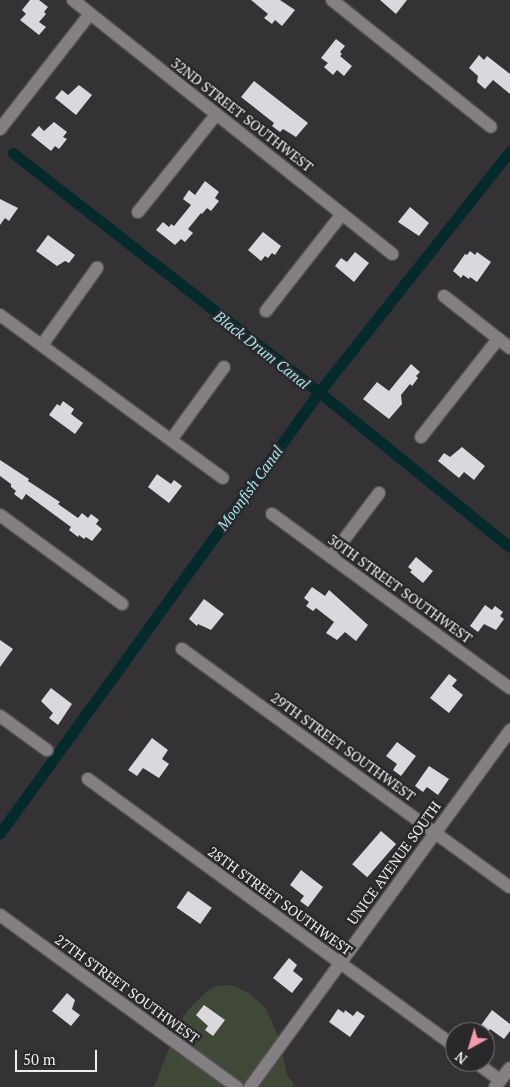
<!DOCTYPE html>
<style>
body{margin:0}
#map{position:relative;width:510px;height:1087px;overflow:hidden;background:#353236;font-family:"PT Serif",serif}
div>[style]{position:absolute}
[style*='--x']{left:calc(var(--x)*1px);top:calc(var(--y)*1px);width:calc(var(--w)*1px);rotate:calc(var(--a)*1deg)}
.green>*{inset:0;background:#404938}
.canal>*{height:11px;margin:-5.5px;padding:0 5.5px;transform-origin:5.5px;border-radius:5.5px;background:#052a2b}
.building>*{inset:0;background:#dbd8dd;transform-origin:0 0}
.roads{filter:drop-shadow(1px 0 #535154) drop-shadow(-1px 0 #535154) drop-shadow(0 1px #535154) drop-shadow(0 -1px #535154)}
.minor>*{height:12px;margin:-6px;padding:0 6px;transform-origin:6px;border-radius:6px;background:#837f83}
span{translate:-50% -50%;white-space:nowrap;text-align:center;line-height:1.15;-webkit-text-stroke:5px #2b282c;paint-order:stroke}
.street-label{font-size:14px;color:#eeedef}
.water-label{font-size:15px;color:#a0e6ea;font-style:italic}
.north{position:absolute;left:445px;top:1022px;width:50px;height:50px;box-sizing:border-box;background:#2b282c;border:1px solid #79777a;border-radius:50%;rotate:219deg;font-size:14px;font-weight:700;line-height:20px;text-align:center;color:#eeedef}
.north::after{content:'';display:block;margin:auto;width:18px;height:22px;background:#f39aab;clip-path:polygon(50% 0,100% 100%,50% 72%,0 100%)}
.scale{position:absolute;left:15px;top:1050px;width:82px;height:22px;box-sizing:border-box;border:2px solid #eeedef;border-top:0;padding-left:6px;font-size:15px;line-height:18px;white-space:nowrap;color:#eeedef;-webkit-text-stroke:4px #2b282c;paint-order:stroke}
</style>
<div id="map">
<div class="green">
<i style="clip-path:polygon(231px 985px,247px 992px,265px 1007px,280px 1040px,287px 1075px,294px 1084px,291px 1087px,154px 1087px,178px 1025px,188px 1010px,205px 993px,216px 986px)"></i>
</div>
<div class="canal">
<i style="--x:13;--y:153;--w:388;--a:38"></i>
<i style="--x:319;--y:392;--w:246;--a:39.1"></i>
<i style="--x:0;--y:833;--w:544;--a:-54.12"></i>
<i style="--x:319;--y:392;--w:308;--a:-51.6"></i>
</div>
<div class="building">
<i style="clip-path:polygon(30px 0,39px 0,48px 7px,44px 12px,46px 14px,39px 22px,46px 27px,39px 35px,20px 20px,26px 14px,22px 10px)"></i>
<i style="clip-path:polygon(251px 0,280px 0,295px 10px,282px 26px,275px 20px,272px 24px,264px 18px,268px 14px)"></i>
<i style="clip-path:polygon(380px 0,407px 0,396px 14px)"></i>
<i style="clip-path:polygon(336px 39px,345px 46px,340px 52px,342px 54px,340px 56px,352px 66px,344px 76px,337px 70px,333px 75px,324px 67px,328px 63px,321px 58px)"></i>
<i style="clip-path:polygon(479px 55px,484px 60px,487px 56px,510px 74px,510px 94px,493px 80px,485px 89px,477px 82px,478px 76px,469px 68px)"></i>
<i style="clip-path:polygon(254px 81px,308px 123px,296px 137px,283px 129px,280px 132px,272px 126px,274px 123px,241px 97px)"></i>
<i style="clip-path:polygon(79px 85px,92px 95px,76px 115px,55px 98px,62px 90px,68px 95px)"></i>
<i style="clip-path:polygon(54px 122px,67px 132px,63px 137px,67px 139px,59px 149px,55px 146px,51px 151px,31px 135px,39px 126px,44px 131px)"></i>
<i style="clip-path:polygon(205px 181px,219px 192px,215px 198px,219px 201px,211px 211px,207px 208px,202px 214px,201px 213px,188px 229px,193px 233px,185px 242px,181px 239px,175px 245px,156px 230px,163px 222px,169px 227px,171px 224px,174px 226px,191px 205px,183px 199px,189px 190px,195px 195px)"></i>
<i style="clip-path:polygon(0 199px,18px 208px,9px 221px,5px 218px,0 225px)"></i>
<i style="clip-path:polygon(410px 207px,429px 223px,419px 236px,398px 222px)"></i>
<i style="clip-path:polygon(263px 232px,281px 246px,275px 255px,272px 253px,268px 258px,265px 256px,261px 261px,248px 250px)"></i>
<i style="clip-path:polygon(48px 235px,75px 255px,69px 263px,65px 261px,57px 266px,36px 251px)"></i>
<i style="clip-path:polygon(470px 251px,475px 255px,477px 252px,491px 262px,477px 282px,470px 277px,469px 279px,463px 275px,461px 278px,453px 271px,465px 254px,467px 255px)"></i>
<i style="clip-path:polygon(355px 252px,369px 263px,354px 282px,335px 266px,341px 258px,347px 262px)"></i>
<i style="clip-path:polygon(411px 364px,420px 372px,416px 376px,418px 378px,412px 386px,410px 384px,401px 395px,402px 404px,389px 419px,363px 399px,377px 382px,389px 391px)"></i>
<i style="clip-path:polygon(63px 401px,74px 409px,71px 414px,83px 423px,75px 434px,49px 415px,57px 404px,60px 406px)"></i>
<i style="clip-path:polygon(462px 447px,485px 466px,474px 480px,464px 472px,459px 478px,438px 461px,444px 453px,450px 457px)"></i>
<i style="clip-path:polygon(0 460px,29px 479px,28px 481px,60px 502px,58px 504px,78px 518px,82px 513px,88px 518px,91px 514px,99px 520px,96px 524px,102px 529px,92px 541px,86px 537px,84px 539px,79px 535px,78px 537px,69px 530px,71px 527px,26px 494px,22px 500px,14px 494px,16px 491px,11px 487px,11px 484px,0 476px)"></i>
<i style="clip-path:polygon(157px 474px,171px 484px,174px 480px,182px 486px,169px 503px,148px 487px)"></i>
<i style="clip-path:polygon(416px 557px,433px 571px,423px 583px,410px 572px,412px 570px,408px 567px)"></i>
<i style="clip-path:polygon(312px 587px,325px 596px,329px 590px,368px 625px,356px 641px,345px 632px,337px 640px,326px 633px,334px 622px,316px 608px,313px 611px,306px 606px,309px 602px,304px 598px)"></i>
<i style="clip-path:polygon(204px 599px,224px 614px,211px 630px,198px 624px,197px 626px,189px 619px)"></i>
<i style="clip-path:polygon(485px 605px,492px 610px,495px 606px,503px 612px,500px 616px,504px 619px,496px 630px,484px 624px,478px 632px,470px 626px)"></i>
<i style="clip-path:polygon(0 640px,13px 649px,0 667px)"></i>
<i style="clip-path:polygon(449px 674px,457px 680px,452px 686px,463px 695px,449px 713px,430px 698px)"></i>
<i style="clip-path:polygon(51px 688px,72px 704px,58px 725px,49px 718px,53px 713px,41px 701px)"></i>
<i style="clip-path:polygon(152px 738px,168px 750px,162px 759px,169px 764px,159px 778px,143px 768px,137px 776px,128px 770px)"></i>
<i style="clip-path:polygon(397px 742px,416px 756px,401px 776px,393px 770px,397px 764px,386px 756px)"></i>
<i style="clip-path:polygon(429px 766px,449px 779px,438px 795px,427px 787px,423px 792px,415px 786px)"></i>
<i style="left:381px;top:831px;width:20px;height:44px;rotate:41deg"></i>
<i style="clip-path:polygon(301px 870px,323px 887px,308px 907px,300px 901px,304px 896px,290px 885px)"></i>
<i style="left:188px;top:891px;width:29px;height:20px;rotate:35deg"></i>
<i style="clip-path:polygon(289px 958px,297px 965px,293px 971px,303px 979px,292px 993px,273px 978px)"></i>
<i style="clip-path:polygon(67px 993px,75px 1000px,72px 1009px,80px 1015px,71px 1026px,52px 1011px)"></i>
<i style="clip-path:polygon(204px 1005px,225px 1020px,213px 1036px,205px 1030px,208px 1026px,196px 1015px)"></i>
<i style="clip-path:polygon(338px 1009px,344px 1013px,345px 1010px,353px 1016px,357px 1011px,365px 1016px,350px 1037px,329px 1022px)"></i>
<i style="clip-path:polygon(492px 1010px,510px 1024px,510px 1031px,504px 1039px,490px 1029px,487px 1034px,479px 1028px)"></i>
</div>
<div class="roads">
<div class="minor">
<i style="--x:73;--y:0;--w:408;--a:38.5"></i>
<i style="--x:332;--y:0;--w:203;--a:38.6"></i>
<i style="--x:0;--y:129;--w:146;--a:-52"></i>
<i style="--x:138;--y:212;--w:124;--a:-51.2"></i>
<i style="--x:444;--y:296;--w:84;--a:38.2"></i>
<i style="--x:266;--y:311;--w:123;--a:-51.9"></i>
<i style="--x:0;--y:315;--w:276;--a:36.2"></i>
<i style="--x:42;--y:345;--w:95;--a:-54.5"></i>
<i style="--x:421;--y:437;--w:125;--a:-51.8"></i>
<i style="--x:171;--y:440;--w:90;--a:-54"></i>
<i style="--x:272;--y:514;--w:295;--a:36.2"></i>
<i style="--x:0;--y:515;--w:151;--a:36.1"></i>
<i style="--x:331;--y:557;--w:80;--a:-53.1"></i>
<i style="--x:182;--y:649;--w:405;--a:36"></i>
<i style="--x:0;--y:716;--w:58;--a:35.9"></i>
<i style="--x:88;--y:779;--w:454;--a:36.1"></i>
<i style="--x:0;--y:915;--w:293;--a:36"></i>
<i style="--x:475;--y:1062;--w:31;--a:36"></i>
<i style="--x:250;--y:1087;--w:442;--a:-53.9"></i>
<i style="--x:495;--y:1087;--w:24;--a:-52"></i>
</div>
</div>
<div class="street-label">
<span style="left:242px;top:115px;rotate:38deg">32ND STREET SOUTHWEST</span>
<span style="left:400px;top:589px;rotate:36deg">30TH STREET SOUTHWEST</span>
<span style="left:343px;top:747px;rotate:36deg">29TH STREET SOUTHWEST</span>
<span style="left:394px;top:863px;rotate:-54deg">UNICE AVENUE SOUTH</span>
<span style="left:280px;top:901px;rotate:36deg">28TH STREET SOUTHWEST</span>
<span style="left:127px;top:989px;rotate:36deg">27TH STREET SOUTHWEST</span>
</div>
<div class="water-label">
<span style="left:262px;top:350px;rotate:38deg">Black Drum Canal</span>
<span style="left:250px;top:488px;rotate:-54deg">Moonfish Canal</span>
</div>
<div class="north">N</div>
<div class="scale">50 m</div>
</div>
